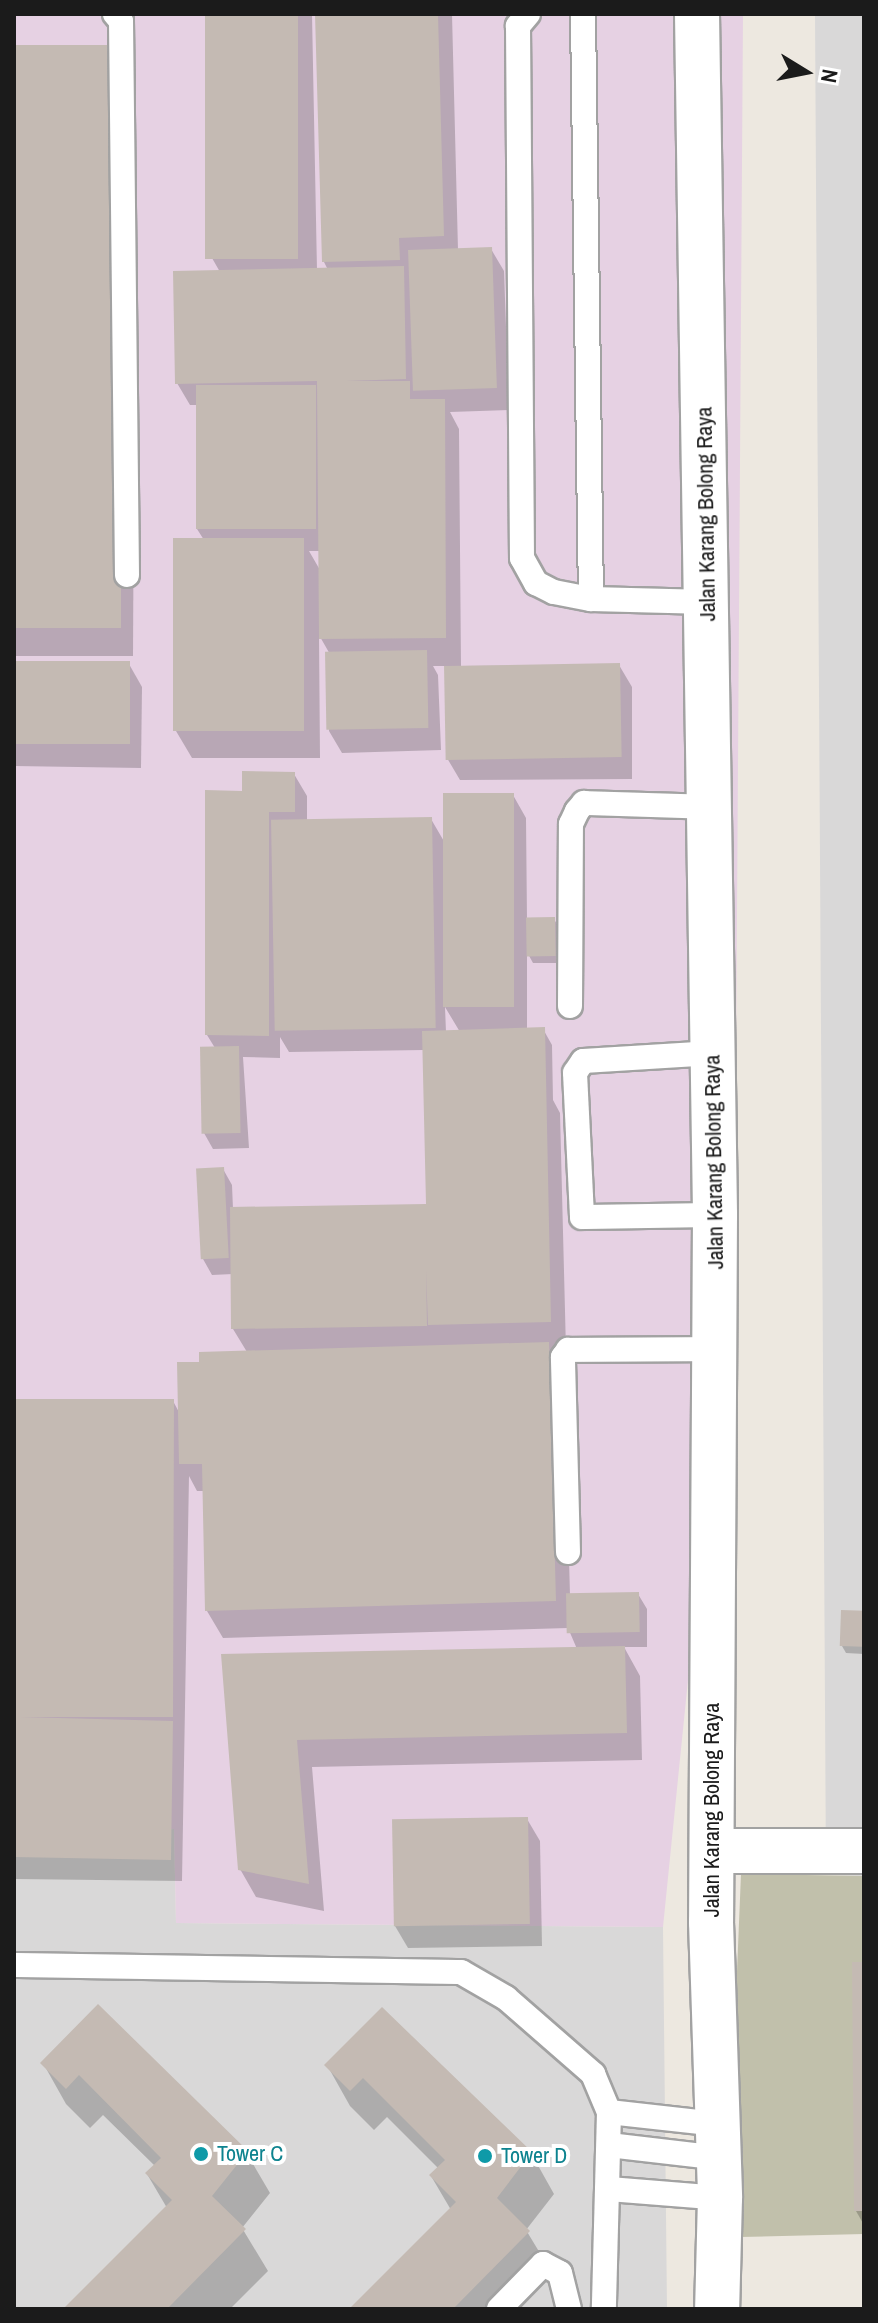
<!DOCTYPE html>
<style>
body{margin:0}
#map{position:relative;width:878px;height:2323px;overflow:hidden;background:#ede8e0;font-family:"Archivo Narrow",sans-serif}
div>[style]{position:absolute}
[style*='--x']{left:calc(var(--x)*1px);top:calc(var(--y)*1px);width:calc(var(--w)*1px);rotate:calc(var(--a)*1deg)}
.residential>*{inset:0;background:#d9d8d8}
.industrial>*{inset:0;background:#e6d1e3}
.construction>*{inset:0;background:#c1c0ab}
.shadow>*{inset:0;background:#0003}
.building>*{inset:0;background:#c4bab3;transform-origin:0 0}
.roads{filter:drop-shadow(2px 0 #a2a2a2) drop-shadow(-2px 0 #a2a2a2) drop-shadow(0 2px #a2a2a2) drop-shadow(0 -2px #a2a2a2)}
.service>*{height:24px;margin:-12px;padding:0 12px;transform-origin:12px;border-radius:12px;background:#fff}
.minor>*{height:44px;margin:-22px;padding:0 22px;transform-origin:22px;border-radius:22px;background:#fff}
.tertiary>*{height:44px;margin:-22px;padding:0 22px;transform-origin:22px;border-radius:22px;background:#fff}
.dots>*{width:22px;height:22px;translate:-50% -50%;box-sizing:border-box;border:4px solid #fff;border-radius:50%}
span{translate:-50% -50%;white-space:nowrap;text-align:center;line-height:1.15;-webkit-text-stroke:8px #fff;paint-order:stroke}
.street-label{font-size:22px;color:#1b1b1b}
.culture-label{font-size:22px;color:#0d838f}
.left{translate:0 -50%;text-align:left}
.frame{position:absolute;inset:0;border:16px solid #1b1b1b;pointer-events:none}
.north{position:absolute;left:766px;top:32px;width:80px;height:80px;-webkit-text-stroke:6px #fff;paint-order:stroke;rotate:100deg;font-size:22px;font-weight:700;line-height:32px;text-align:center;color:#1b1b1b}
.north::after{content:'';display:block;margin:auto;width:28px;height:36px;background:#1b1b1b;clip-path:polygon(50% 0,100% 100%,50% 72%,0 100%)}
</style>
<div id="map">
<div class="residential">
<i style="clip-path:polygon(815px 14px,864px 14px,864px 1876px,826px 1875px)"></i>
<i style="clip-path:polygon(174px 1829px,176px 1923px,663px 1927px,667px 2309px,14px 2309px,14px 1835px)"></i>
</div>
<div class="industrial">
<i style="clip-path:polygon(14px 14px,743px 14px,735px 1216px,663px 1927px,176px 1923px,174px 1829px,14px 1835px)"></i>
</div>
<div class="construction">
<i style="clip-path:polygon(741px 1874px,864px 1876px,864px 2234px,740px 2237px,733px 2069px)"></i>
</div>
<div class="shadow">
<i style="clip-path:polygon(evenodd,207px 14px,312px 14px,317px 270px,328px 270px,324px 262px,317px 14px,452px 14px,458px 250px,491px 249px,504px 271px,509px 410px,450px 412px,459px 429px,461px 666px,619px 665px,632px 687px,632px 779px,460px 780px,447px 758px,446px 666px,433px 666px,438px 675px,441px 750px,342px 753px,329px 731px,331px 656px,319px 635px,320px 758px,192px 758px,176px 731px,204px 540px,197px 529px,197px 405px,190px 405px,177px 383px,220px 272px,212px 258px,207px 14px,309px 551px,320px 551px,320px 570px,309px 551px)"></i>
<i style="clip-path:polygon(14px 47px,120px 47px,136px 74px,133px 656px,14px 656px)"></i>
<i style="clip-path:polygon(14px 663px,129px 664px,142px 687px,141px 768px,14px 766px)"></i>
<i style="clip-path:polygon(evenodd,294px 774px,307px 796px,307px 820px,431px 819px,445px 843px,513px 795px,526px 818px,527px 920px,554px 919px,558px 926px,559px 963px,533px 963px,527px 952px,527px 1030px,543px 1029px,552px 1045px,553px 1100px,560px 1113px,566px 1350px,551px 1350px,564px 1372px,570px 1595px,638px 1594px,647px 1609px,647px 1647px,624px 1647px,640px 1676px,642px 1760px,312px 1767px,324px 1911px,256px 1897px,240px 1869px,223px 1656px,577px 1649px,568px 1628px,223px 1638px,207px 1611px,204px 1491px,197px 1491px,189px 1476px,182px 1881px,14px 1879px,14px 1401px,173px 1401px,180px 1414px,201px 1364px,247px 1352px,233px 1329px,233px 1274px,212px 1275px,203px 1259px,223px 1169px,232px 1185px,233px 1209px,428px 1205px,424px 1050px,289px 1052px,280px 1037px,280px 1058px,243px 1057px,249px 1148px,213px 1149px,204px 1133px,215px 1048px,207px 1035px,244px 793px,294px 774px,445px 1007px,460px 1032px,446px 1032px,445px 1007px)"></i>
<i style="clip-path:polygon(864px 1613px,864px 1654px,846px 1653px,842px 1646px)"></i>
<i style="clip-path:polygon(527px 1819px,540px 1841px,542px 1946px,408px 1948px,395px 1926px)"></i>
<i style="clip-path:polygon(864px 1964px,864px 2225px,856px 2211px)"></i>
<i style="clip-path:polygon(98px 2007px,246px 2152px,270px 2193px,242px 2228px,268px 2271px,230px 2309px,66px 2309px,167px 2208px,147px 2174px,155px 2166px,103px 2115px,90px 2128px,66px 2104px,43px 2063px)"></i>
<i style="clip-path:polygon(382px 2009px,531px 2153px,554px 2194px,526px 2230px,552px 2273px,516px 2309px,352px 2309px,451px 2210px,431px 2176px,439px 2169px,387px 2117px,374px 2130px,350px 2106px,327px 2065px)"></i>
</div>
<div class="building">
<i style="left:205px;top:14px;width:93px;height:245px"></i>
<i style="clip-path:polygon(315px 14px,438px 14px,444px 236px,399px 238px,400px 260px,322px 262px)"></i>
<i style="left:14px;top:45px;width:107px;height:583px"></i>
<i style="left:492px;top:247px;width:141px;height:84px;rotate:88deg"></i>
<i style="clip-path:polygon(404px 266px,406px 379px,346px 381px,410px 381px,410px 399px,445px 399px,446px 638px,319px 639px,317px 381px,175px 384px,173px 271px)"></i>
<i style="left:196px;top:385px;width:120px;height:144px"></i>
<i style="left:173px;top:538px;width:131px;height:193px"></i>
<i style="left:427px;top:650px;width:78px;height:102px;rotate:89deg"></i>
<i style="left:14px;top:661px;width:116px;height:83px"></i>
<i style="left:620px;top:663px;width:94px;height:176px;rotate:89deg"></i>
<i style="clip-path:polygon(242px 771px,295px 772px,295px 812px,269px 812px,269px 1036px,205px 1035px,205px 790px,242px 791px)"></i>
<i style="left:514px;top:793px;width:214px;height:71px;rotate:90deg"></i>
<i style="left:432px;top:817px;width:211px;height:161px;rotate:89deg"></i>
<i style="left:555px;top:917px;width:39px;height:29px;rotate:89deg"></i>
<i style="clip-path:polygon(545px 1027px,551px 1322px,428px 1325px,426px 1270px,427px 1326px,231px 1329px,230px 1207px,426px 1204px,422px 1031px)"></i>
<i style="left:239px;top:1046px;width:87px;height:39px;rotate:89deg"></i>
<i style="left:224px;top:1167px;width:91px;height:28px;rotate:87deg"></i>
<i style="clip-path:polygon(549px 1342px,556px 1601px,205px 1611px,202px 1464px,179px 1464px,177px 1362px,199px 1362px,199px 1352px)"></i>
<i style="clip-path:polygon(14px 1399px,174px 1399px,173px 1717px,20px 1717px,173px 1721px,171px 1860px,14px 1857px)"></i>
<i style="left:639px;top:1592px;width:40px;height:73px;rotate:89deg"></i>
<i style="left:841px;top:1610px;width:23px;height:36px;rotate:2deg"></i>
<i style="clip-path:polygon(625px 1646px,627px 1733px,297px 1740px,309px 1884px,238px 1870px,221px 1654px)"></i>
<i style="left:528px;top:1817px;width:107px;height:136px;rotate:89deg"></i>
<i style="clip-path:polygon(852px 1962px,864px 1962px,864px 2211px,854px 2211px)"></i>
<i style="clip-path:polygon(98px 2004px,248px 2151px,212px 2196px,246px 2229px,167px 2309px,63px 2309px,172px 2200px,145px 2173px,161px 2158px,79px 2075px,66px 2089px,40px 2063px)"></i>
<i style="clip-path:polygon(382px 2007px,532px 2152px,497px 2198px,530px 2231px,453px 2309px,349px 2309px,456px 2202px,429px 2175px,445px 2160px,363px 2078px,350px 2091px,324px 2065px)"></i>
</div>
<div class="roads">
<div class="service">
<i style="--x:115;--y:14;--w:9;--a:49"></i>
<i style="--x:121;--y:21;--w:554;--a:89.38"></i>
<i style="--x:528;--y:14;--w:16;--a:130"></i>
<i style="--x:518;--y:26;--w:532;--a:89.57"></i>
<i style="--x:522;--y:558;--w:29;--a:61"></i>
<i style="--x:536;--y:583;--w:20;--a:27"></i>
<i style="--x:554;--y:592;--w:38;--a:11"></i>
<i style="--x:591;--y:599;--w:117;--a:1.5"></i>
<i style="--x:583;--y:14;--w:585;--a:89.22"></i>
<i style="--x:570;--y:1006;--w:182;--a:-89.7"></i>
<i style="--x:571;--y:824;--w:14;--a:-65"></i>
<i style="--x:577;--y:811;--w:11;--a:-49"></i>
<i style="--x:584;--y:803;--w:126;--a:1.8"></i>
<i style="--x:713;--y:1053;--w:130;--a:176.5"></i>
<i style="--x:583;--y:1061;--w:14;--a:124"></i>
<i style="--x:575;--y:1073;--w:144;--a:87.2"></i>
<i style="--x:582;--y:1217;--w:133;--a:-0.9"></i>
<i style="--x:568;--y:1552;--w:195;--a:-91.5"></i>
<i style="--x:563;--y:1357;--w:9;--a:-54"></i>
<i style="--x:568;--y:1350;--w:148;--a:-0.4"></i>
<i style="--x:14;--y:1965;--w:447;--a:0.9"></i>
<i style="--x:461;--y:1972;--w:52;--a:30"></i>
<i style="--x:506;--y:1998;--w:116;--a:41.1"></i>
<i style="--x:593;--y:2074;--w:41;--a:67.2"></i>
<i style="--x:609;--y:2112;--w:197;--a:91.5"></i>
<i style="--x:609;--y:2112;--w:110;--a:6.3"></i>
<i style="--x:609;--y:2145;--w:111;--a:6.7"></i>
<i style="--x:609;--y:2189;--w:111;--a:4.6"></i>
<i style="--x:499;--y:2309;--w:63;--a:-45.6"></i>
<i style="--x:543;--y:2264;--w:19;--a:28"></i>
<i style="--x:560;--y:2273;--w:37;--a:76"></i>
</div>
<div class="minor">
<i style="--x:712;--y:1851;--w:152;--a:0"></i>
</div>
<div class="tertiary">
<i style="--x:697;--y:14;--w:1201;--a:89.14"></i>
<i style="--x:715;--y:1215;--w:707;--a:90.32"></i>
<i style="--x:711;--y:1922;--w:276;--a:88.1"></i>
<i style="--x:720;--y:2198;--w:111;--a:91.5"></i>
</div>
</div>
<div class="dots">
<i style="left:201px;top:2154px;background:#0f9aa8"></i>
<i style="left:485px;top:2156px;background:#0f9aa8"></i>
</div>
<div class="street-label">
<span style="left:706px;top:514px;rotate:-91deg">Jalan Karang Bolong Raya</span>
<span style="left:714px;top:1162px;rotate:-91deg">Jalan Karang Bolong Raya</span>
<span style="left:712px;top:1810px;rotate:-90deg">Jalan Karang Bolong Raya</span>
</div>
<div class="culture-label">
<span class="left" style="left:217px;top:2154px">Tower C</span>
<span class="left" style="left:501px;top:2156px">Tower D</span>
</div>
<div class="frame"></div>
<div class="north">N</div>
</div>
